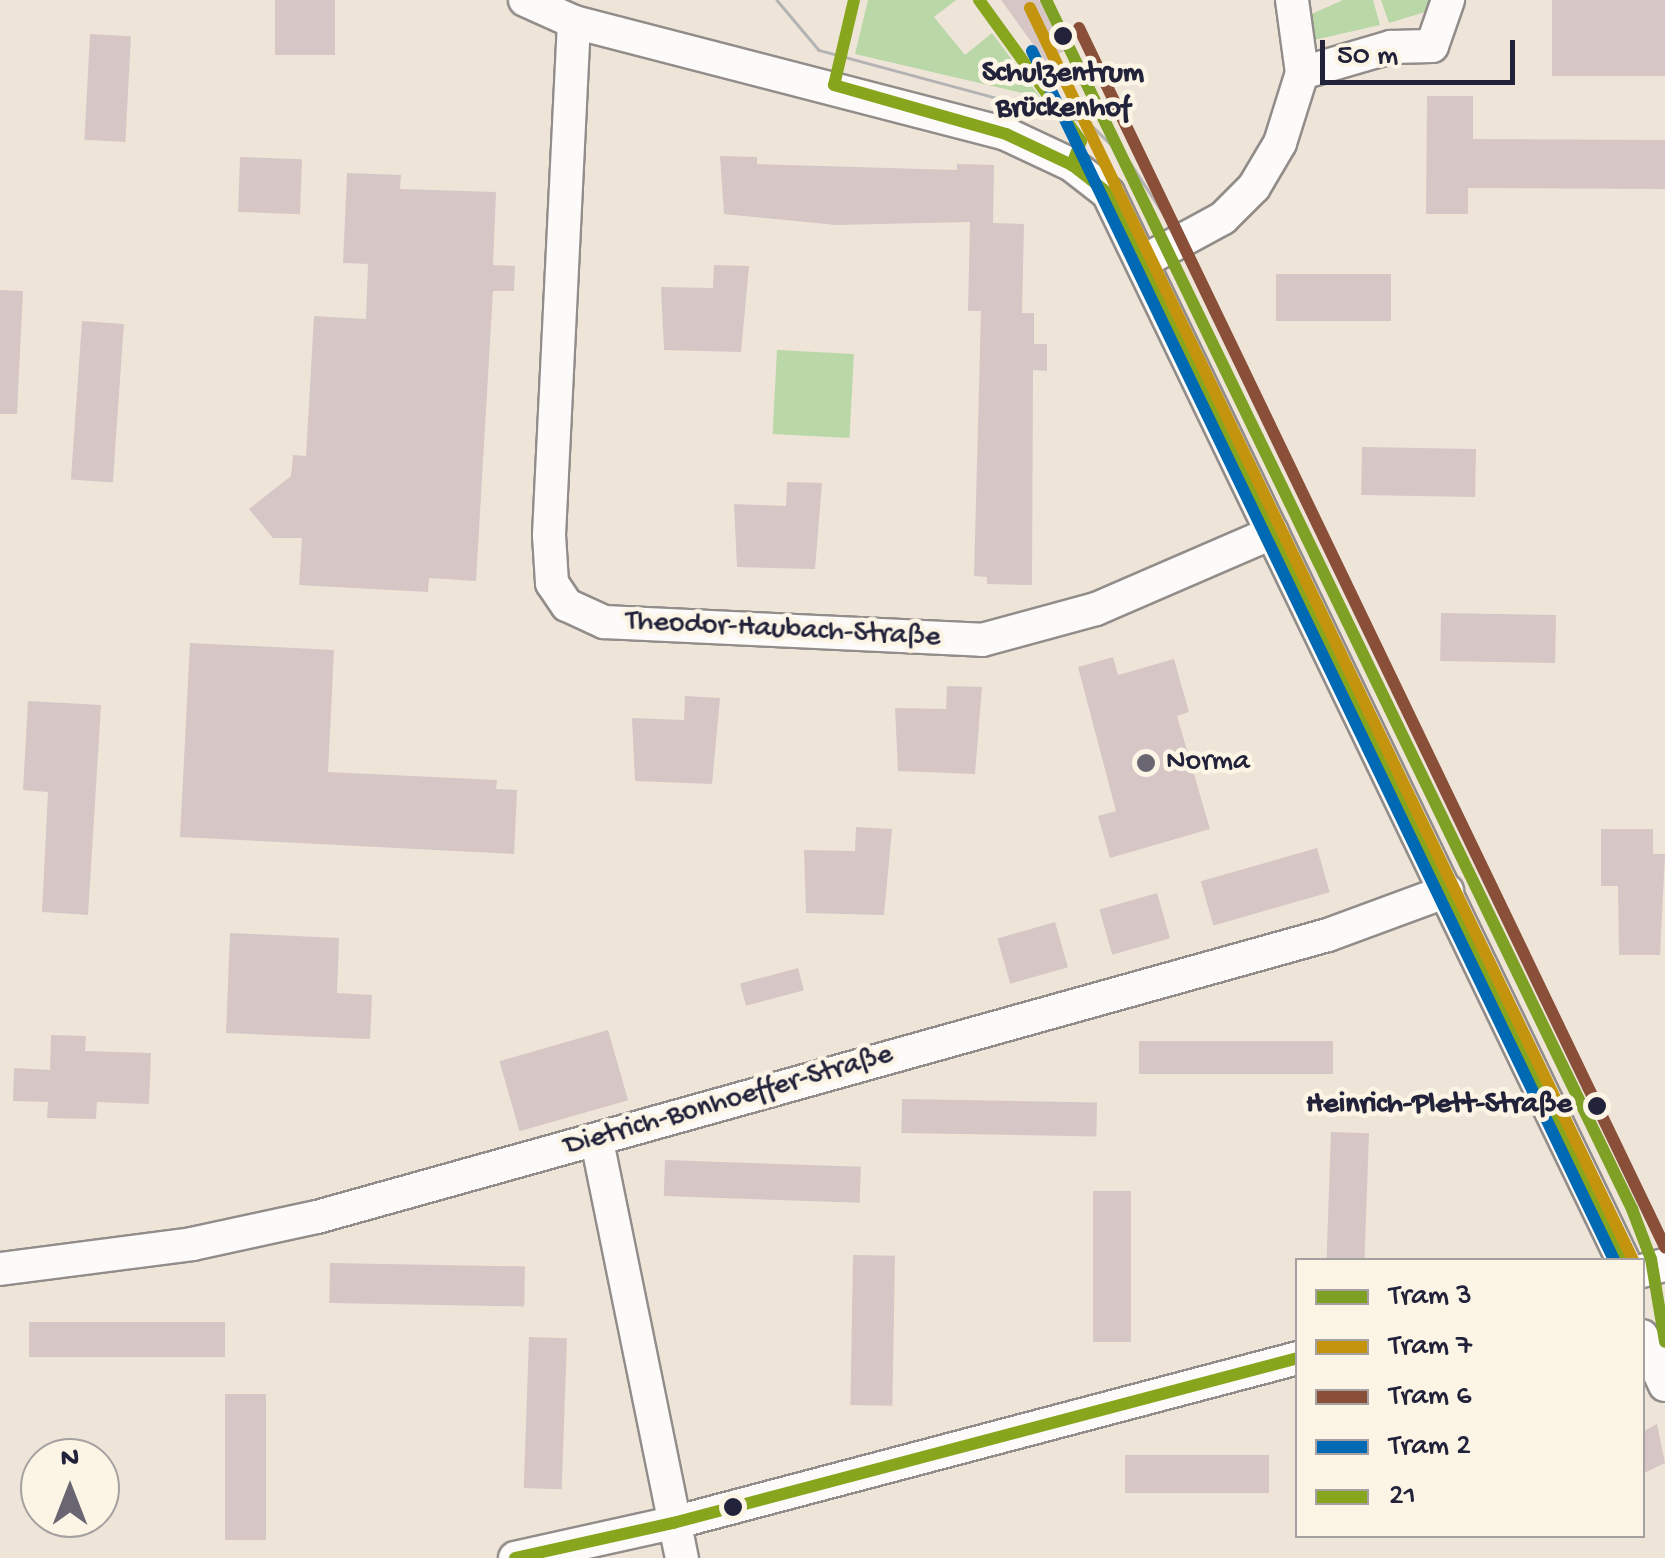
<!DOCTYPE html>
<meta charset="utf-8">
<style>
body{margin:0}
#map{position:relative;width:1665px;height:1558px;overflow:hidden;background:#eee5d8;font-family:"Gochi Hand",sans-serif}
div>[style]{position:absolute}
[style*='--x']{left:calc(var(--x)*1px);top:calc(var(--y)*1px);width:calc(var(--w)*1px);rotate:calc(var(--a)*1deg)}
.green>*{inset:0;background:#bad7a8;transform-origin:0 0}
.building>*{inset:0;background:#d7c6c6;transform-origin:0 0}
.roads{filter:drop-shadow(2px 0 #928d8a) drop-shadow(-2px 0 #928d8a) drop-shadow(0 2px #928d8a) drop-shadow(0 -2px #928d8a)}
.minor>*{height:32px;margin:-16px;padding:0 16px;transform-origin:16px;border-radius:16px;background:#fcfbf9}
.tram>*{height:2.5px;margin:-1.25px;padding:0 1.25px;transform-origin:1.25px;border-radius:1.25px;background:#b4b3b4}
.bus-1>*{height:12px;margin:-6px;padding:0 6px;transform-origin:6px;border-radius:6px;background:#88a51e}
.tram-1>*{height:12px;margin:-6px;padding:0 6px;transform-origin:6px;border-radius:6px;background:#7ea125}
.tram-2>*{height:12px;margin:-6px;padding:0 6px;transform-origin:6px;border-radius:6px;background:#c5940f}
.tram-3>*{height:12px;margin:-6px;padding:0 6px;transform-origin:6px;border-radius:6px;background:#8a4f38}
.tram-4>*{height:12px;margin:-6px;padding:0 6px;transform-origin:6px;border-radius:6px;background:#0069b4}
.dots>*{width:28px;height:28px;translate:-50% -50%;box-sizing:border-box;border:5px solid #fcf5e5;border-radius:50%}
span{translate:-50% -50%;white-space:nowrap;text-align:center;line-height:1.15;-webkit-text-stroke:9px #fcf5e5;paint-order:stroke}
.stop-label{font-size:30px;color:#22223b;font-weight:700}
.right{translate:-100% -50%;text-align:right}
.street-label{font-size:30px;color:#22223b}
.poi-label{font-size:30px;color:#22223b}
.left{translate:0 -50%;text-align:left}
.legend{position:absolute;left:1295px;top:1258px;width:350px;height:280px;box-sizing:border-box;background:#fcf5e5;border:2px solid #a5a1a1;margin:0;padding:12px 18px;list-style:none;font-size:30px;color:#22223b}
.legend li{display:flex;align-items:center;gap:20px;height:50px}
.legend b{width:50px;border:2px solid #a5a1a1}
.north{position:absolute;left:20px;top:1438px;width:100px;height:100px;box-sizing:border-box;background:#fcf5e5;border:2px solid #a5a1a1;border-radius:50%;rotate:0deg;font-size:28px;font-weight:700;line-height:40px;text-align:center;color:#22223b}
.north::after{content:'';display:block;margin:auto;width:35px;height:45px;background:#696672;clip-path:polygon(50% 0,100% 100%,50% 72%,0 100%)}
.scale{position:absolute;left:1320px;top:40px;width:195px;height:45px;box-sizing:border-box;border:5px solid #22223b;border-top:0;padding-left:12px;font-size:30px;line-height:35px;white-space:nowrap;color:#22223b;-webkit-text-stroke:8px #fcf5e5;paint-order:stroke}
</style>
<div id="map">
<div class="green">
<i style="clip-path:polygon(868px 0,956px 0,934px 17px,965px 55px,992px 33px,1040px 97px,855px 54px)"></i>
<i style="clip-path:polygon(1343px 0,1373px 0,1380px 25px,1314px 40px,1307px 16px)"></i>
<i style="clip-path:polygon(1381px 0,1438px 0,1435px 9px,1389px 23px)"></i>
<i style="left:777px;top:350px;width:77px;height:84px;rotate:3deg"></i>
</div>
<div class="building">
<i style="left:275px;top:0;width:60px;height:55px"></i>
<i style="clip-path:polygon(1001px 0,1039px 0,1064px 51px,1045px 61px)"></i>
<i style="left:1552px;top:0;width:113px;height:76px"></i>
<i style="left:90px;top:34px;width:41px;height:106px;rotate:3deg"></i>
<i style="clip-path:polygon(1427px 96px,1473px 96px,1473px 139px,1665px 140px,1665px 189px,1468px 188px,1468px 214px,1426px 214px)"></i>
<i style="clip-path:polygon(720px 156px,757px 157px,757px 164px,957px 170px,957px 164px,994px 165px,993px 223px,1024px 224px,1022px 313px,1034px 313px,1034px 344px,1047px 344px,1047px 371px,1033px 370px,1032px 585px,987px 584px,987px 577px,974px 576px,981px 311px,968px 311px,970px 222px,836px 225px,724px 214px)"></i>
<i style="left:240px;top:157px;width:62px;height:55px;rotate:2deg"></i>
<i style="clip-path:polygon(347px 173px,401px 175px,400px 189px,496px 192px,493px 265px,515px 266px,514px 291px,493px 291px,476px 581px,429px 578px,428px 592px,299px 585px,302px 538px,273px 538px,249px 509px,291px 476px,293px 455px,306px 456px,314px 316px,366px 319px,368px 264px,343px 263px)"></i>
<i style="clip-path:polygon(714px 265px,749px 266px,741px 352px,664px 350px,661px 287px,713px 288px)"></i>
<i style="left:1276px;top:274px;width:115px;height:47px"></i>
<i style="clip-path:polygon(0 290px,23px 291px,17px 414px,0 414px)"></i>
<i style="left:82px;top:321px;width:42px;height:159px;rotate:4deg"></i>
<i style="left:1362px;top:447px;width:114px;height:48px;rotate:1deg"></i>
<i style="clip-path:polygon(787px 482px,822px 483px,815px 569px,737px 567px,734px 504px,786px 506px)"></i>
<i style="left:1441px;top:613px;width:115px;height:48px;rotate:1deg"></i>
<i style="clip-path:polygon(190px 643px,334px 650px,328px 772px,497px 780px,496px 789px,517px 790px,514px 854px,180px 837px)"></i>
<i style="clip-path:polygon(1113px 657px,1118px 675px,1174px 659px,1189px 712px,1177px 716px,1210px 829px,1110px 858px,1098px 816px,1116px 811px,1078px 667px)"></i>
<i style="clip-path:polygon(947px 686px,982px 687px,975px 774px,898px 771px,895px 708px,946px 709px)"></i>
<i style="clip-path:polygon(685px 696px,720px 698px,712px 784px,635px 781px,632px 718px,684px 720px)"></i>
<i style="clip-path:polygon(28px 701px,101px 705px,88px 915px,42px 912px,48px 792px,23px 790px)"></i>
<i style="clip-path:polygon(856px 827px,892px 829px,884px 915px,806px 913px,804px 850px,855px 851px)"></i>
<i style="clip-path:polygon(1601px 829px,1653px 829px,1653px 854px,1665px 854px,1660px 955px,1619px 955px,1618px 886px,1601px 886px)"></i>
<i style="left:1317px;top:848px;width:46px;height:121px;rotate:74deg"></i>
<i style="left:1157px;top:893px;width:47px;height:60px;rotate:74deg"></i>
<i style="left:1055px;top:922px;width:47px;height:60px;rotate:74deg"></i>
<i style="clip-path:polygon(230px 933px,339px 938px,337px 993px,372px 995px,370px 1039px,226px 1033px)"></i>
<i style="left:798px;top:968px;width:23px;height:60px;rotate:75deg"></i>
<i style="left:608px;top:1030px;width:73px;height:113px;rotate:74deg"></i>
<i style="clip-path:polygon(51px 1035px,86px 1036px,85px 1051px,151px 1053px,149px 1104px,97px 1102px,96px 1119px,47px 1118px,48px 1102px,13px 1101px,14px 1068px,50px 1070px)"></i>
<i style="left:1139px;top:1041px;width:194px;height:33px"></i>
<i style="left:902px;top:1099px;width:195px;height:34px;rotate:1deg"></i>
<i style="left:1331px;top:1132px;width:38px;height:128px;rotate:2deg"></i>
<i style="left:665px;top:1160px;width:196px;height:36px;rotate:2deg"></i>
<i style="left:1093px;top:1191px;width:38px;height:151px"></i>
<i style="left:853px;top:1255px;width:42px;height:150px;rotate:1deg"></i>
<i style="left:330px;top:1263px;width:195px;height:40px;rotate:1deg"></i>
<i style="left:29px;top:1322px;width:196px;height:35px"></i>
<i style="left:529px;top:1337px;width:38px;height:151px;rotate:2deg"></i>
<i style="left:225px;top:1394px;width:41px;height:146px"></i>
<i style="clip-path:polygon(1657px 1424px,1665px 1463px,1642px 1474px,1642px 1432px)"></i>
<i style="left:1125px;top:1455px;width:144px;height:38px"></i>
</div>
<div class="roads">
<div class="minor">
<i style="--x:525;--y:0;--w:54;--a:24.2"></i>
<i style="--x:574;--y:22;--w:446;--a:14.5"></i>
<i style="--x:1006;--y:134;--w:73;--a:25.2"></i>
<i style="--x:1072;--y:165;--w:46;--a:37.9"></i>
<i style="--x:1108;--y:193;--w:1185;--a:64.24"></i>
<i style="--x:574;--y:22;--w:514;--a:92.79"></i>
<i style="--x:549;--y:535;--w:48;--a:86.4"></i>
<i style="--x:552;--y:583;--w:27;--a:56"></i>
<i style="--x:567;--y:605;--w:41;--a:24.7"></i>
<i style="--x:604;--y:622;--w:378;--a:2.7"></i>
<i style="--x:982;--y:640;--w:118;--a:-15.2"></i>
<i style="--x:1096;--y:609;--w:192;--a:-23.4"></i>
<i style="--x:1302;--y:73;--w:93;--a:-16.3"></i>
<i style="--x:1391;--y:47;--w:41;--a:-1.4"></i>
<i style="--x:1432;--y:46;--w:49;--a:-70.8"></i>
<i style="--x:1142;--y:262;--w:92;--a:-28.5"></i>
<i style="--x:1223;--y:218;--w:44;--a:-45"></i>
<i style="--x:1254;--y:187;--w:51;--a:-59.4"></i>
<i style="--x:1280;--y:143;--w:73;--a:-72.6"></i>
<i style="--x:1302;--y:73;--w:74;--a:-97.8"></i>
<i style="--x:597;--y:1141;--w:426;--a:78.5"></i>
<i style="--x:0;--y:1269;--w:194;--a:-7.4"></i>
<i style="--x:192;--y:1244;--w:128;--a:-12.2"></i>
<i style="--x:317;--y:1217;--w:1050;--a:-15.59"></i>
<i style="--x:1328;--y:935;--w:127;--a:-20.3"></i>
<i style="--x:1642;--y:1271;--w:24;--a:-15"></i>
<i style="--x:1642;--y:1336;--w:54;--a:64.9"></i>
<i style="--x:515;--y:1558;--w:162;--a:-12.5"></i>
<i style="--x:673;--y:1523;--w:646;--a:-14.79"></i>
</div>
</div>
<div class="tram">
<i style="--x:777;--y:0;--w:65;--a:50"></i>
<i style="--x:819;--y:50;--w:280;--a:15.1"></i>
<i style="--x:1089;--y:123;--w:59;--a:44.3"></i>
<i style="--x:1131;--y:164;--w:62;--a:56.8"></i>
</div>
<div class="bus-1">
<i style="--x:854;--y:0;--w:87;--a:103.2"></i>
<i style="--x:834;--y:85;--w:179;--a:15.9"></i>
<i style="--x:1006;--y:134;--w:73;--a:25.2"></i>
<i style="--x:1072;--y:165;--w:46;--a:37.9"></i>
<i style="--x:1108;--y:193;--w:1185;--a:64.24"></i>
<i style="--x:979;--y:0;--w:174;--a:54.1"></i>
<i style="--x:1081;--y:141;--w:26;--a:111"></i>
<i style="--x:515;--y:1558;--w:162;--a:-12.5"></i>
<i style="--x:673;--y:1523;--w:646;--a:-14.79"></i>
</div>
<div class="tram-1">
<i style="--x:1046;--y:0;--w:1344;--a:64.14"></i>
<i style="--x:1632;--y:1209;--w:53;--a:69.2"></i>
<i style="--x:1651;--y:1259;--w:84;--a:80.4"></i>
</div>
<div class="tram-2">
<i style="--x:1030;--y:8;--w:1390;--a:64.28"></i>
</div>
<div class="tram-3">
<i style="--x:1079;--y:28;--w:1353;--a:64.33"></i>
</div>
<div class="tram-4">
<i style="--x:1032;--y:51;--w:1342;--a:64.29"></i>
</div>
<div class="dots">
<i style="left:1063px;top:36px;background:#22223b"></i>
<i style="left:1146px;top:763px;background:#696672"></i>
<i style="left:1597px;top:1106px;background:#22223b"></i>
<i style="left:733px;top:1507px;background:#22223b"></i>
</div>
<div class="stop-label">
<span style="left:1063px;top:92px">Schulzentrum<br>Brückenhof</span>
<span class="right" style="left:1572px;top:1106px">Heinrich-Plett-Straße</span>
</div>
<div class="street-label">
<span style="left:783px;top:631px;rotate:3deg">Theodor-Haubach-Straße</span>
<span style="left:729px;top:1102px;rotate:-16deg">Dietrich-Bonhoeffer-Straße</span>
</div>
<div class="poi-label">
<span class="left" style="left:1166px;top:763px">Norma</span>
</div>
<ul class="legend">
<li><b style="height:12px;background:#7ea125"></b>Tram 3</li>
<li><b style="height:12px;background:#c5940f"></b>Tram 7</li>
<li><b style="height:12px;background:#8a4f38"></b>Tram 6</li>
<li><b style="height:12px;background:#0069b4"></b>Tram 2</li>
<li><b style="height:12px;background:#88a51e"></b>21</li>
</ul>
<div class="north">N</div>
<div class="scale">50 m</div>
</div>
